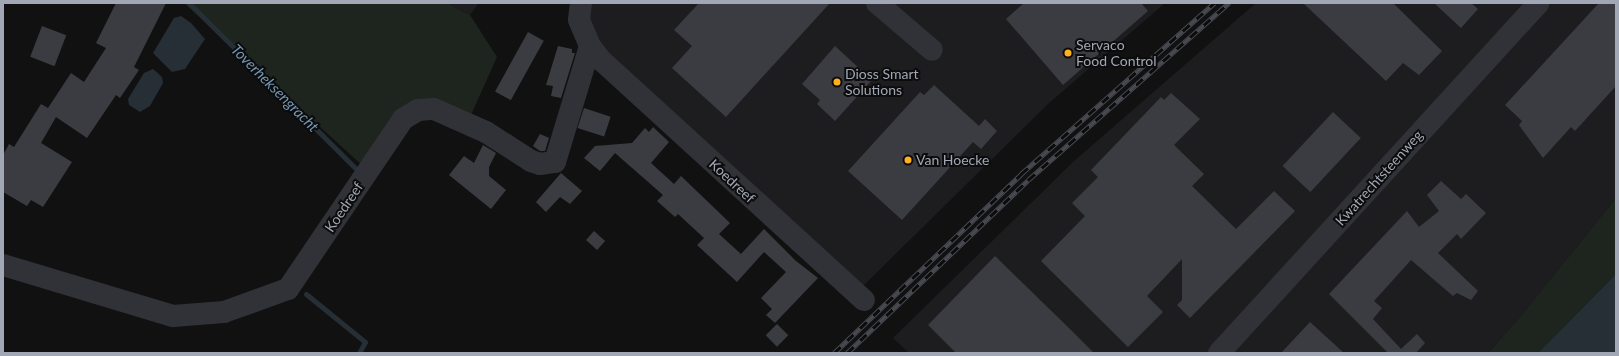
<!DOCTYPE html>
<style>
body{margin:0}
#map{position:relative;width:1619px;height:356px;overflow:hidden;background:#111112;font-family:Lato,sans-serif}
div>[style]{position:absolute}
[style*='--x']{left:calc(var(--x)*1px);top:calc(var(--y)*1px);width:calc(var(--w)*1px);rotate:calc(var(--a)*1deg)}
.built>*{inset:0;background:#1d1d1f}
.green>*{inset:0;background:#1d251e}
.water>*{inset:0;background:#262f36}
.stream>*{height:5px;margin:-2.5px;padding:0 2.5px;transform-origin:2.5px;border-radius:2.5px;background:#262f36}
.building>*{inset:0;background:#3b3c42;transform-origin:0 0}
.minor>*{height:22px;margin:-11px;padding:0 11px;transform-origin:11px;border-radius:11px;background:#313237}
.rail>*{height:4.5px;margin-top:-2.25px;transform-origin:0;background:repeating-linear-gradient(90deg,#0c0c0d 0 9px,#484a51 0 18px);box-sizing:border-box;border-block:1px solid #484a51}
.dots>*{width:11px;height:11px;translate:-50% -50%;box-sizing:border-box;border:2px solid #0c0c0d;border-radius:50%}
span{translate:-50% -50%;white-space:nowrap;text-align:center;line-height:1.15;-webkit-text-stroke:4px #0c0c0d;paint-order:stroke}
.poi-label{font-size:14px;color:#a1a7b4}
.left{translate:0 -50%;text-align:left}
.street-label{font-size:14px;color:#a1a7b4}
.water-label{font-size:15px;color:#7496b2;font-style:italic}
.frame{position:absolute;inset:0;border:4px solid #a1a7b4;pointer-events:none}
</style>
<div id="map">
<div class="built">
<i style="clip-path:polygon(447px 3px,479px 3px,470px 15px)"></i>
<i style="clip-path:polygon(583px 3px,1165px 3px,1048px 104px,861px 288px,606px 52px,588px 22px)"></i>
<i style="clip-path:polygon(1256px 3px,1616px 3px,1616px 198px,1520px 317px,1488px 353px,909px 353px,893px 338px,1074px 161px)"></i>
</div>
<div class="green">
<i style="clip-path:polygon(184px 3px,447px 3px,470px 15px,497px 57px,470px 117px,425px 104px,364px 167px)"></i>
<i style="clip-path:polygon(1616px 198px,1616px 274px,1538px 353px,1488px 353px,1520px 317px)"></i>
</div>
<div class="water">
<i style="clip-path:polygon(181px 16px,191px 23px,205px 39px,185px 69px,172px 72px,153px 53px,174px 18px)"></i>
<i style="clip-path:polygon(153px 69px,162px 77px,163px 83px,150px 106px,140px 112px,129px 105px,128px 99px,144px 73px)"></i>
<i style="clip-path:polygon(1616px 274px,1616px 353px,1538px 353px)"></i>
</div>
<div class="stream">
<i style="--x:189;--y:3;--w:241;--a:44.8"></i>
<i style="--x:306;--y:294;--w:76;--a:39.1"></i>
<i style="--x:365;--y:342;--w:13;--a:119"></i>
</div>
<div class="building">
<i style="clip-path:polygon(116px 3px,166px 3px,134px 67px,139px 70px,120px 98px,116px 95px,87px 138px,56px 117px,41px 143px,72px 162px,43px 207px,31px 200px,27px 206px,3px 192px,3px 155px,9px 144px,14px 147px,41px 104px,48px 108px,71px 73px,84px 82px,106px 48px,96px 43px)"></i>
<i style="clip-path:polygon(699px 3px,830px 3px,726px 117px,672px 68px,692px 46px,674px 30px)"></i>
<i style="clip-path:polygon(1024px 3px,1141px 3px,1148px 11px,1063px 85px,1006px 19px)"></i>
<i style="clip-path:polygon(1303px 3px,1393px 3px,1442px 51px,1419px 75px,1403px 63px,1386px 81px)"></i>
<i style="clip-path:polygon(1434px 3px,1471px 3px,1478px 9px,1461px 28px)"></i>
<i style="clip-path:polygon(1599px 3px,1616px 3px,1616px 86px,1575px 131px,1571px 127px,1543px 158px,1519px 125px,1522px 121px,1505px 105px)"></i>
<i style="left:42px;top:26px;width:26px;height:33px;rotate:21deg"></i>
<i style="left:528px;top:32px;width:18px;height:68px;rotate:29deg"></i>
<i style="clip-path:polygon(558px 46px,572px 49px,572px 53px,575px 53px,561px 98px,551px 96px,553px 86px,546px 85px)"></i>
<i style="clip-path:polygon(835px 46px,872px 80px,835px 121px,817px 104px,820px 100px,802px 84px)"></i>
<i style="clip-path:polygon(934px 85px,979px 126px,985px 119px,997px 131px,981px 149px,973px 142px,902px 220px,848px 171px,920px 92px,924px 95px)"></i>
<i style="clip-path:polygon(1171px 93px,1200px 119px,1174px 145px,1204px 174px,1192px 186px,1236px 229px,1274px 191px,1295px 211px,1190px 318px,1177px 305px,1182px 300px,1182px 259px,1147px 296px,1163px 312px,1128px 347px,1041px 261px,1085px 216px,1072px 203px,1098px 177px,1091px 170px,1161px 97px,1164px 100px)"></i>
<i style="left:584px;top:108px;width:28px;height:21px;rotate:18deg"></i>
<i style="left:1333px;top:112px;width:38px;height:74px;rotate:43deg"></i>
<i style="clip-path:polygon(653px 127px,669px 142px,651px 163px,674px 184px,681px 176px,730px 223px,719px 234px,741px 254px,764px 229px,796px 261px,818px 278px,775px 323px,766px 315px,772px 309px,761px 298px,786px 272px,764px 252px,737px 282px,697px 245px,704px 238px,678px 214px,675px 217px,657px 201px,663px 195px,615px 153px,600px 171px,584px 158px,595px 146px,632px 143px,645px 128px,649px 132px)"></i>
<i style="clip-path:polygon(540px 134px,549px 138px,545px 151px,540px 151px,533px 146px)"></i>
<i style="clip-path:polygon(483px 145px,496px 153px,489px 167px,489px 176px,506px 190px,491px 209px,449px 175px,464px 156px,474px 163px)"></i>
<i style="clip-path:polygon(561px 173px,582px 191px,570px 204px,560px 197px,546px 212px,536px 202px)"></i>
<i style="clip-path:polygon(1441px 181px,1461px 199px,1466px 194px,1486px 213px,1461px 239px,1457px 234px,1438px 253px,1478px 291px,1471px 300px,1457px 293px,1453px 296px,1411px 260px,1374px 301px,1382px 308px,1373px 319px,1401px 349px,1417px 334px,1425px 343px,1416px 353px,1388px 353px,1329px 294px,1407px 211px,1419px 227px,1439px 211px,1427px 195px)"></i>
<i style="left:594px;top:231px;width:15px;height:12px;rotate:42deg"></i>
<i style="clip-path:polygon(995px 256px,1072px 331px,1094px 353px,956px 353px,928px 325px)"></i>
<i style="clip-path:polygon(1310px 322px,1344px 353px,1281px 353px)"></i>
<i style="left:777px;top:324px;width:16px;height:16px;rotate:45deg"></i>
</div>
<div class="minor">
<i style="--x:581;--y:3;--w:17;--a:97"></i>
<i style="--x:579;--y:20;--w:28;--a:67"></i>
<i style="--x:590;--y:46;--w:18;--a:52"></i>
<i style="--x:601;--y:60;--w:356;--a:42.4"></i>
<i style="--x:877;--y:3;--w:72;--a:40.5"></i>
<i style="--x:3;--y:265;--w:177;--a:16.7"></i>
<i style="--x:173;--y:316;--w:51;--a:-4.5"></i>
<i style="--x:224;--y:312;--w:68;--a:-19.8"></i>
<i style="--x:288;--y:289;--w:205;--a:-55.9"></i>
<i style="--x:403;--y:119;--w:17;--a:-31"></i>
<i style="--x:418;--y:110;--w:16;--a:-4"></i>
<i style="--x:434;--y:109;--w:57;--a:23.9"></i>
<i style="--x:486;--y:132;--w:54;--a:32.8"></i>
<i style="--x:531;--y:161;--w:9;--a:18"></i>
<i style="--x:540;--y:164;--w:15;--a:-8"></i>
<i style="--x:555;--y:162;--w:121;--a:-73.2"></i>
<i style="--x:1219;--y:353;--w:474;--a:-47.6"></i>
</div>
<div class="rail">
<i style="--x:834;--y:353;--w:259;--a:-43.7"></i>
<i style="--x:1021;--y:174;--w:258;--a:-41.5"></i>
<i style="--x:847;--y:353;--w:250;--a:-43.7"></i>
<i style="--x:1028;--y:180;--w:268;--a:-41.4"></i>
</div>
<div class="dots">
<i style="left:1068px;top:53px;background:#feb11c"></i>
<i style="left:837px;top:82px;background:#feb11c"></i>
<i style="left:908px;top:160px;background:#feb11c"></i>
</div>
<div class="poi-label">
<span class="left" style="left:1076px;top:53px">Servaco<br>Food Control</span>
<span class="left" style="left:845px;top:82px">Dioss Smart<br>Solutions</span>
<span class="left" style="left:916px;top:160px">Van Hoecke</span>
</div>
<div class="street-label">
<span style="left:1379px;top:178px;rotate:-48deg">Kwatrechtsteenweg</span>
<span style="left:732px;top:181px;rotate:43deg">Koedreef</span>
<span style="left:344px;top:207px;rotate:-56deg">Koedreef</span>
</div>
<div class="water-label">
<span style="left:275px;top:88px;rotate:45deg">Toverheksengracht</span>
</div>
<div class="frame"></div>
</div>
